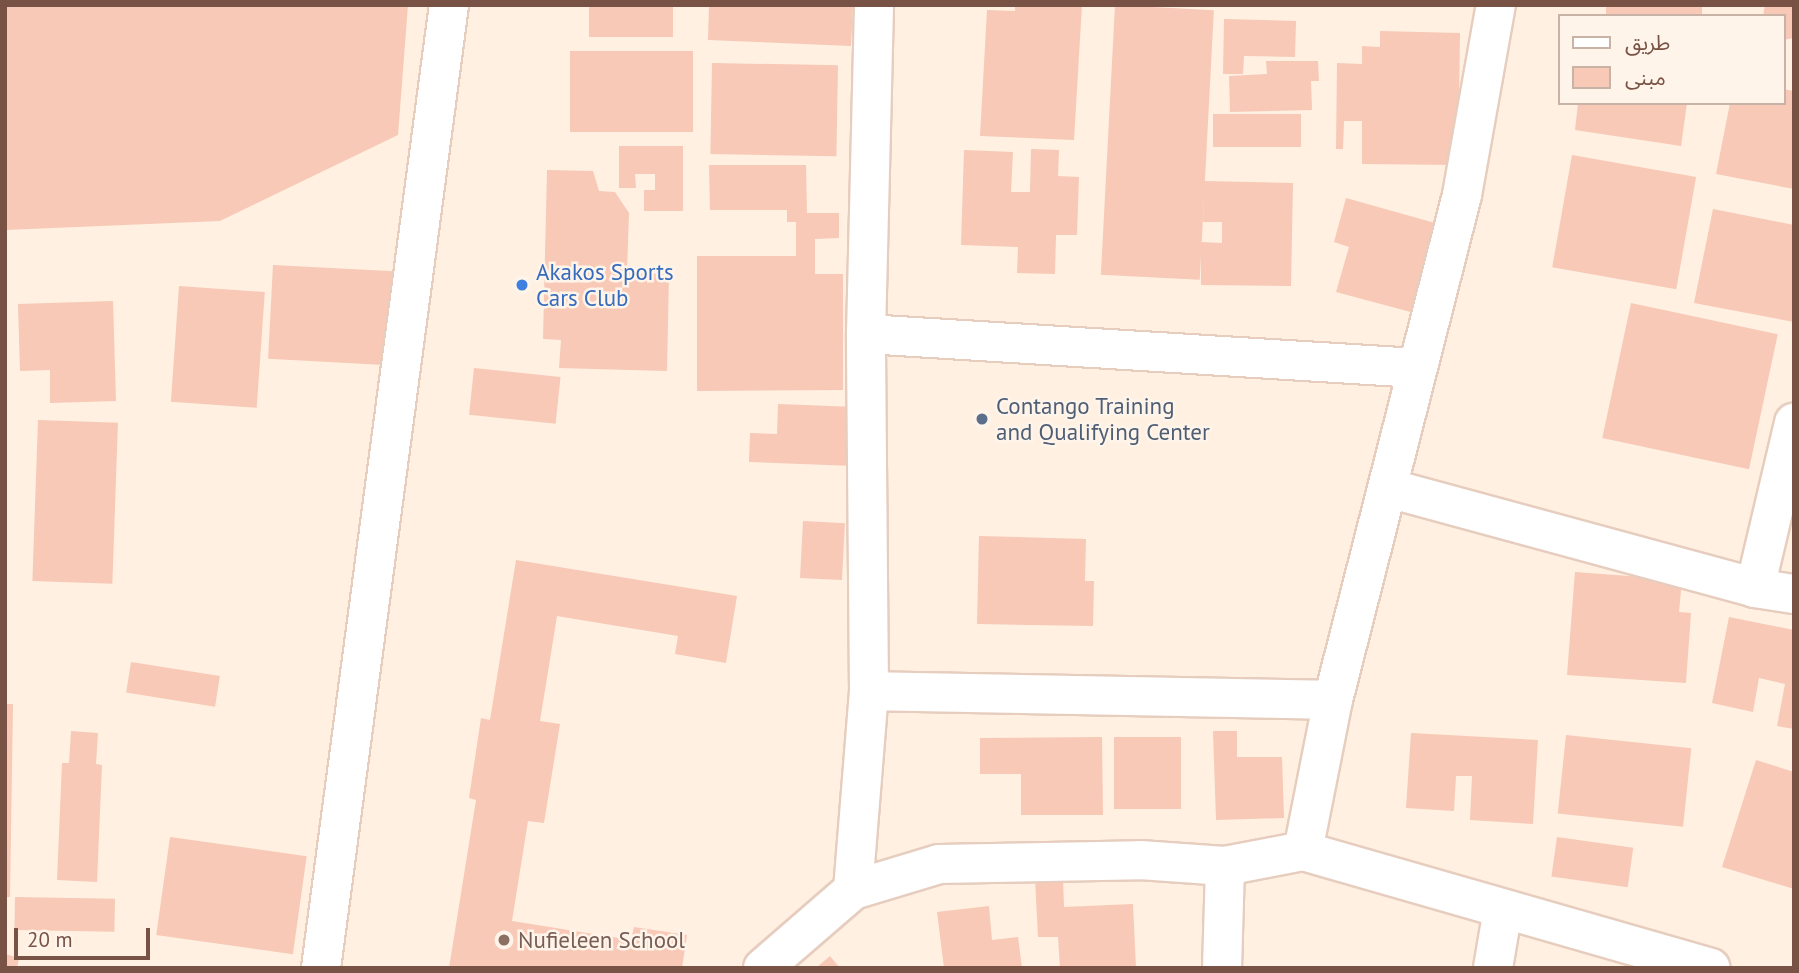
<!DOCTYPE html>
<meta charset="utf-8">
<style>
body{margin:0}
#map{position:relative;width:1799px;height:973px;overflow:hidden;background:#fff0e1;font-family:"PT Sans","Noto Sans Arabic",sans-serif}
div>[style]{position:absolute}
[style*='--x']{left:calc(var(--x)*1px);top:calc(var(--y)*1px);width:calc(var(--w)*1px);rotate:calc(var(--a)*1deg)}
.building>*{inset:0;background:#f7c9b6;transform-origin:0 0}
.roads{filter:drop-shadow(2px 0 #e6cdbe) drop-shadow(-2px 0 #e6cdbe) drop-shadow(0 2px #e6cdbe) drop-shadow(0 -2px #e6cdbe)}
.minor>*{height:38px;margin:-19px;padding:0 19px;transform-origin:19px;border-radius:19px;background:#fff}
.dots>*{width:19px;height:19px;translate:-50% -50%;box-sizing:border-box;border:4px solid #fff4e9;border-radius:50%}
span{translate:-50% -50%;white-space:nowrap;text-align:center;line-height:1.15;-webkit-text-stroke:5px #fff4e9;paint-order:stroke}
.shop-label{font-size:23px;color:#366cbe}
.left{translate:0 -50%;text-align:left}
.service-label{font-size:23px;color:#4e5e75}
.education-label{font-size:23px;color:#785e54}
.frame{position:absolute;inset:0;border:7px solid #785245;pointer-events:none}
.legend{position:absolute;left:1558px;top:14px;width:228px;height:91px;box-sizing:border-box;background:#fff4e9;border:2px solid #c9b3a7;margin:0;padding:9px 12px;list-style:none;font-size:21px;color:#785245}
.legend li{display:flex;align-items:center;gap:14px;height:35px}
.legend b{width:35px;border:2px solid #c9b3a7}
.scale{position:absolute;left:14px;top:928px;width:136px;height:32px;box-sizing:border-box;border:4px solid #785245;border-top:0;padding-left:9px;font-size:21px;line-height:24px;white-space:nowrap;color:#785245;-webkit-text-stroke:5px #fff4e9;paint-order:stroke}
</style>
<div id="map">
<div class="building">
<i style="clip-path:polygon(5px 5px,408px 5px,398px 135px,220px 221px,5px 230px)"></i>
<i style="left:589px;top:5px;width:84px;height:32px"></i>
<i style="clip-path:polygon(709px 5px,853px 5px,851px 46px,708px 40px)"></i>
<i style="clip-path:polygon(1015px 5px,1082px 5px,1074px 140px,980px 136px,987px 10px,1015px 11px)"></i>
<i style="left:1115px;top:5px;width:99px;height:270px;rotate:3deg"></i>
<i style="left:1606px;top:5px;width:96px;height:11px"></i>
<i style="clip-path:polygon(1765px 5px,1794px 5px,1794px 38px,1783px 40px,1783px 16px,1763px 16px)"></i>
<i style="clip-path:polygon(1224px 19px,1296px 21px,1295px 57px,1244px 56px,1243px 74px,1223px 74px)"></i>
<i style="clip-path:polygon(1380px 31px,1460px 33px,1458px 165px,1362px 164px,1362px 121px,1344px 121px,1343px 149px,1336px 149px,1337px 63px,1362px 64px,1362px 46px,1380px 47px)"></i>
<i style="left:693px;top:51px;width:81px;height:123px;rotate:90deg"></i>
<i style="clip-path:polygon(1266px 61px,1318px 61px,1319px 81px,1311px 81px,1312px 110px,1230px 112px,1229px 76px,1267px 74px)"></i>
<i style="left:712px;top:63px;width:126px;height:91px;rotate:1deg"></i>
<i style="clip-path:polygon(1783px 89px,1794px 91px,1794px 189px,1716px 174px,1730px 103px,1783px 103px)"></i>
<i style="clip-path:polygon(1578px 103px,1687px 103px,1681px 146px,1575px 130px)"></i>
<i style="left:1301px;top:114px;width:33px;height:88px;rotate:90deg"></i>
<i style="clip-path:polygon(619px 146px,683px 146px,683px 211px,644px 211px,644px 190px,655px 190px,655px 174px,635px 174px,636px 188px,619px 188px)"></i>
<i style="clip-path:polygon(1031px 149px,1059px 150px,1058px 176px,1079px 177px,1077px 235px,1056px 235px,1055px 274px,1017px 273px,1018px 247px,961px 245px,964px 150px,1013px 152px,1011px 192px,1030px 192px)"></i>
<i style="left:1572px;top:155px;width:126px;height:114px;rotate:10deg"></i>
<i style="clip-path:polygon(709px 165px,806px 165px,807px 213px,839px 213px,839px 238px,815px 239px,815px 274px,843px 274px,843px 390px,697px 391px,697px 256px,796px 256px,796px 222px,787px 222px,787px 210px,710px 210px)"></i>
<i style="clip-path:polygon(547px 170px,593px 171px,599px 191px,615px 192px,629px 213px,627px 273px,669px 274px,667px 371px,559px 368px,561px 340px,543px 339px)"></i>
<i style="clip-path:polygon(1204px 181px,1293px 183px,1291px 286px,1201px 285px,1201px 242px,1222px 243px,1222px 222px,1203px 222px)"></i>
<i style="clip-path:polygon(1346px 198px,1442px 225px,1418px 314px,1336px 292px,1349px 247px,1334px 242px)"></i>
<i style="clip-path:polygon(1713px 209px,1794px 225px,1794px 322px,1694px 303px)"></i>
<i style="left:273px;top:265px;width:121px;height:94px;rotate:3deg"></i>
<i style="left:179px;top:286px;width:86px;height:116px;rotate:4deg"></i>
<i style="clip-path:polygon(113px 301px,116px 401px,50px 403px,50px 370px,20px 371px,18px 304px)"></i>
<i style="left:1631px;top:303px;width:150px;height:138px;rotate:12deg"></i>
<i style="left:474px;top:368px;width:87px;height:47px;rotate:6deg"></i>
<i style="clip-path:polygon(778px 404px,856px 407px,854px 466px,749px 462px,750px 433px,777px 434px)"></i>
<i style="left:38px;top:420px;width:80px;height:161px;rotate:2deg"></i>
<i style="left:803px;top:521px;width:42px;height:57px;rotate:3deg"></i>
<i style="clip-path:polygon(979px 536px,1086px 539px,1085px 581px,1094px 581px,1093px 626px,977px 624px)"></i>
<i style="clip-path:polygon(516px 560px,737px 596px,726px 663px,675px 654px,678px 636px,557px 616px,540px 721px,560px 724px,544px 823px,528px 821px,512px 921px,631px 940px,634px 927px,687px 935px,682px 968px,449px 968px,476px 800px,469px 798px,481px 718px,490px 720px)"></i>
<i style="clip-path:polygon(1575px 572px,1682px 580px,1679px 612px,1691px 613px,1686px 683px,1567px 675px)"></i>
<i style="clip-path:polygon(1729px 617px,1794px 630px,1794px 729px,1777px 726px,1785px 684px,1759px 678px,1753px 712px,1712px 703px)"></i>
<i style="left:131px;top:662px;width:90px;height:31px;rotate:9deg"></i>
<i style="clip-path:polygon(5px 704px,13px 704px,10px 897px,5px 897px)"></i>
<i style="clip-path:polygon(71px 731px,98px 733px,96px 764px,102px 765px,97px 882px,57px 880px,62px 763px,69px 763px)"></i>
<i style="clip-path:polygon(1213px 731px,1237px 731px,1237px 757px,1282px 757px,1284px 818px,1216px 820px)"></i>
<i style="clip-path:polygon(1411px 733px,1538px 740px,1533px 824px,1470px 820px,1472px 776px,1456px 776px,1454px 811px,1406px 808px)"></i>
<i style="left:1566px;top:735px;width:126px;height:79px;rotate:6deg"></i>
<i style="clip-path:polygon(1102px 737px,1103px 815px,1021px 815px,1021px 774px,980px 774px,980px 738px)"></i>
<i style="left:1114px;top:737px;width:67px;height:72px"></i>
<i style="clip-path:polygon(1756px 760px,1794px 772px,1794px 889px,1722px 867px)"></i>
<i style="left:170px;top:837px;width:138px;height:99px;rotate:8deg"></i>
<i style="left:1557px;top:837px;width:77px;height:40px;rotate:8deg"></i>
<i style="clip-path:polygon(1063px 878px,1064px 907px,1133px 904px,1136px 968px,1060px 968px,1058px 937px,1038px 937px,1035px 879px)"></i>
<i style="left:15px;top:897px;width:100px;height:33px;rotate:1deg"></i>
<i style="clip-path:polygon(989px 906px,992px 940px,1018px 937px,1022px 968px,944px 968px,937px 912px)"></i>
<i style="clip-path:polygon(5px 954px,19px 958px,17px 968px,5px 968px)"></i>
<i style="clip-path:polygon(830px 956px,840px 968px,816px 968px)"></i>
</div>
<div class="roads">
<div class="minor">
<i style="--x:866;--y:334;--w:552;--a:3.53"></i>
<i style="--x:1388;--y:488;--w:380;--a:15.2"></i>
<i style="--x:1755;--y:588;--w:39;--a:9"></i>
<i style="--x:1755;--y:588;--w:170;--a:-76.7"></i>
<i style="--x:869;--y:691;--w:464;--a:1.1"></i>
<i style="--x:1303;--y:851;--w:154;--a:-78.8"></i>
<i style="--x:1333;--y:700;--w:521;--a:-75.67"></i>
<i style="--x:1462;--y:195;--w:193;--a:-79.9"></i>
<i style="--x:853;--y:890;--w:200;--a:-85.4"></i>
<i style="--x:869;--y:691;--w:357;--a:-90.5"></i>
<i style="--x:866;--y:334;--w:329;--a:-88.6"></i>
<i style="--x:321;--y:968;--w:971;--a:-82.43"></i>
<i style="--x:763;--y:968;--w:119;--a:-40.9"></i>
<i style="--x:853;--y:890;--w:90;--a:-16.8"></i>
<i style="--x:939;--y:864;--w:201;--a:-1.1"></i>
<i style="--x:1140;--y:860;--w:85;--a:4"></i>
<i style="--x:1225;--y:866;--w:79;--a:-10.9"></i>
<i style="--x:1303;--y:851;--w:424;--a:16"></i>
<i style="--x:1222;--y:968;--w:102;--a:-88.3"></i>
<i style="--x:1493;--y:968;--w:60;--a:-80.4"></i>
</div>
</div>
<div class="dots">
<i style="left:522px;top:285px;background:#3f7fe0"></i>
<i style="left:982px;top:419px;background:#5c6f8a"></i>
<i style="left:504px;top:940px;background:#8d6e63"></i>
</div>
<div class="shop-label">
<span class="left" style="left:536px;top:285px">Akakos Sports<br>Cars Club</span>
</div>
<div class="service-label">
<span class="left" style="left:996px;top:419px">Contango Training<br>and Qualifying Center</span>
</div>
<div class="education-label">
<span class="left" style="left:518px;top:940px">Nufieleen School</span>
</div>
<div class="frame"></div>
<ul class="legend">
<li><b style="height:9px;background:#fff"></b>طريق</li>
<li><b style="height:19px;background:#f7c9b6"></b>مبنى</li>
</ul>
<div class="scale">20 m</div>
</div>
